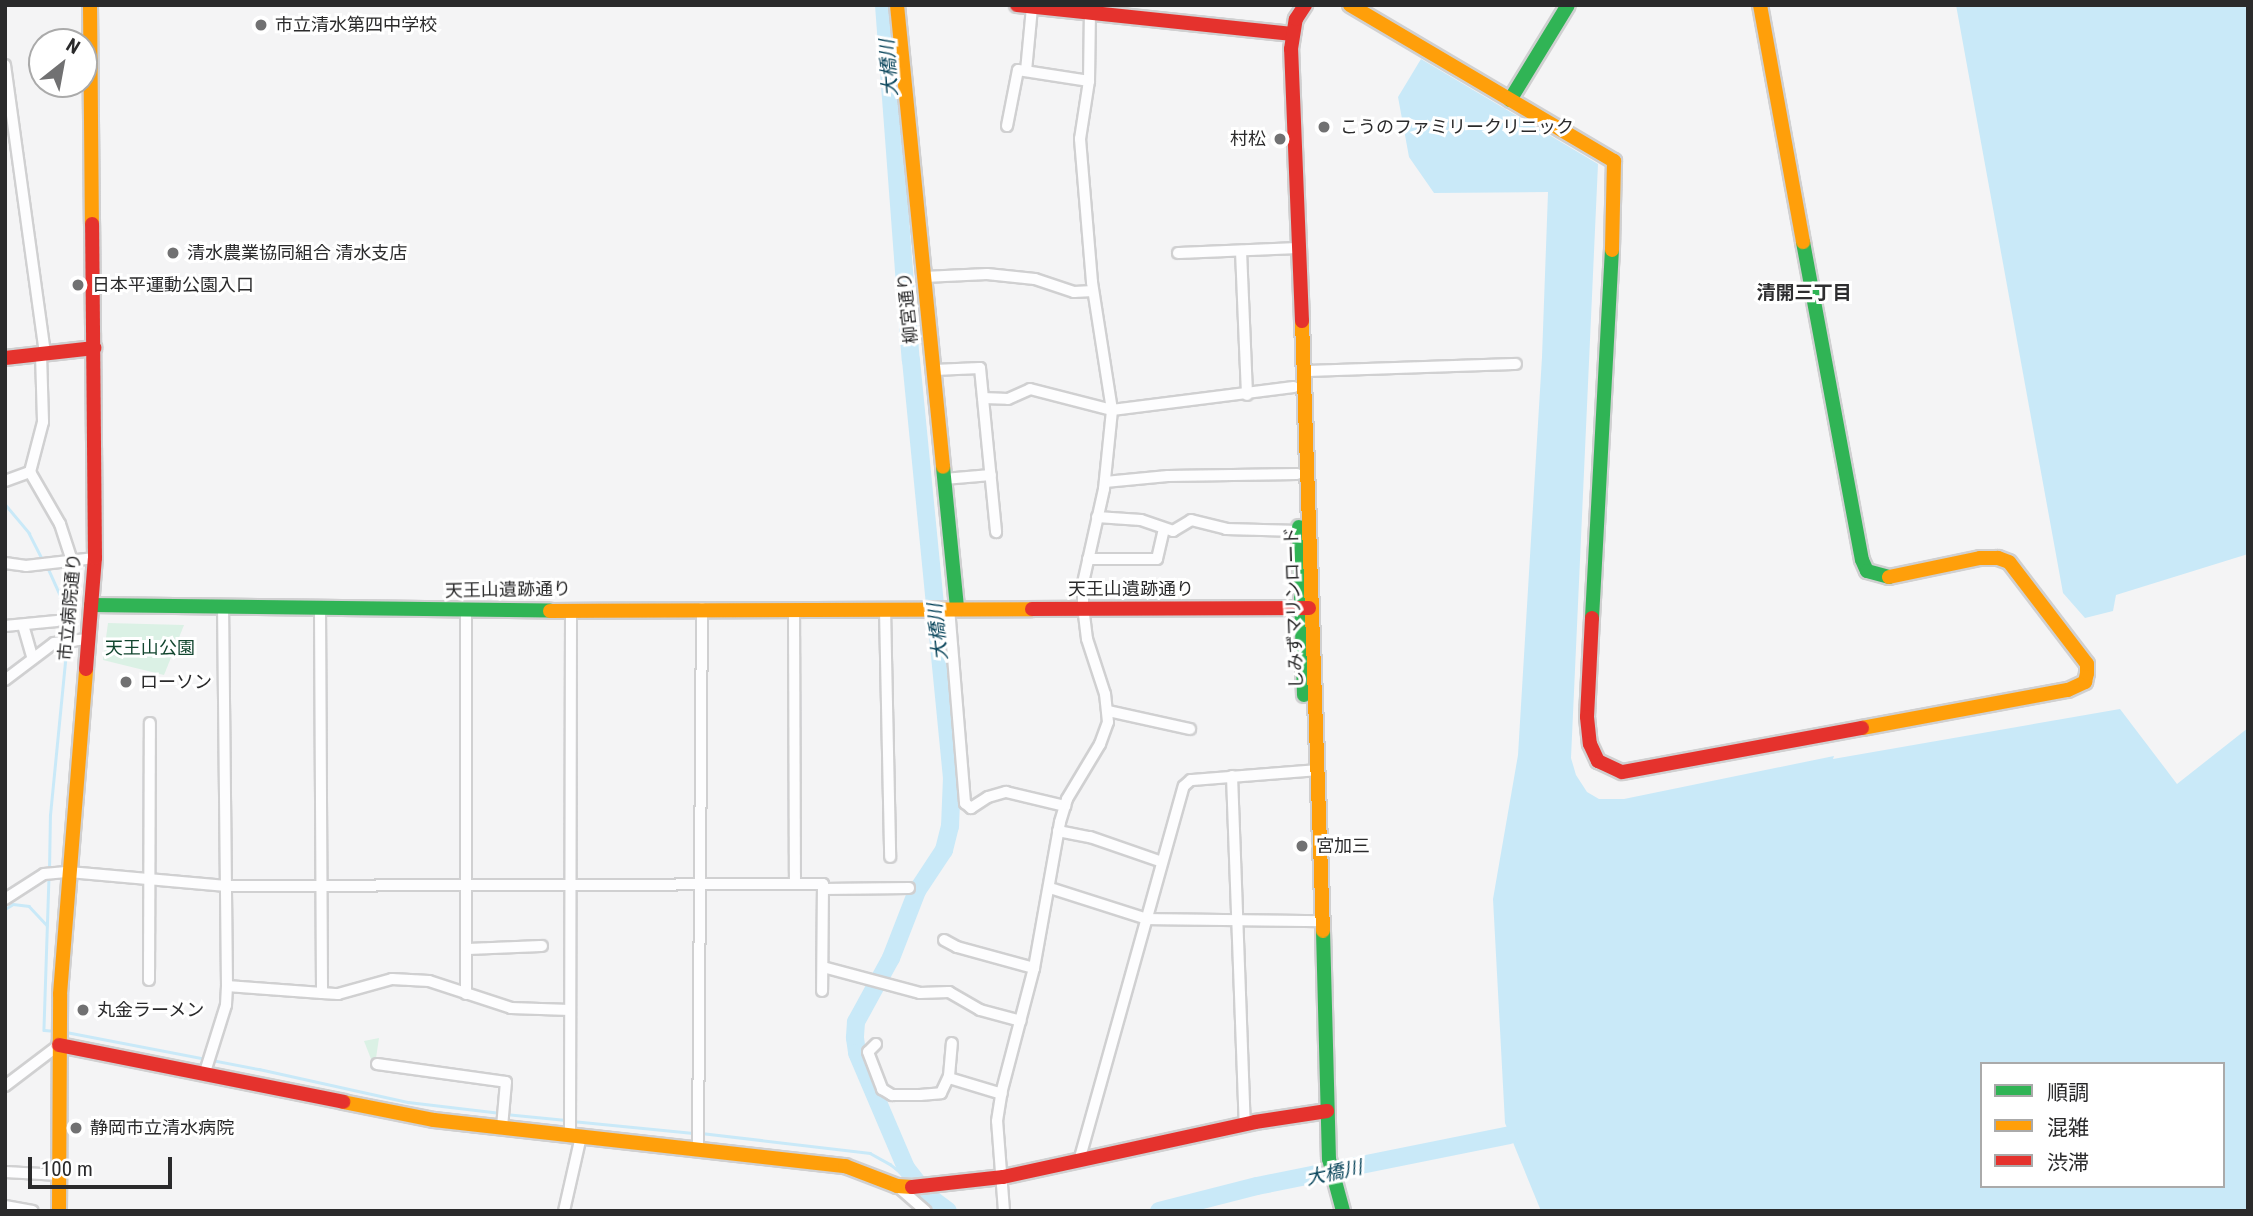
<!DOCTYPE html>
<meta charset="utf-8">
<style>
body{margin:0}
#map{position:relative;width:2253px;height:1216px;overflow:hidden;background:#f4f4f5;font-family:"Roboto Condensed","Noto Sans JP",sans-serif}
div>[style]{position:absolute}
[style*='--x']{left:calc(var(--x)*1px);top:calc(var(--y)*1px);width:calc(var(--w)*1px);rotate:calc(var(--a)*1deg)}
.green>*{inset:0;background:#dbf1e5}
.water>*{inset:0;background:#c9e9f8}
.stream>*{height:2.5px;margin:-1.25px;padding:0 1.25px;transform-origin:1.25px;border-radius:1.25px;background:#c9e9f8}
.river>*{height:18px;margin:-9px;padding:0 9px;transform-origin:9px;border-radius:9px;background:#c9e9f8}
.roads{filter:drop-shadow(2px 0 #d0d0d1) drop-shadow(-2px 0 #d0d0d1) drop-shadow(0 2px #d0d0d1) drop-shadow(0 -2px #d0d0d1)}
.street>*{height:10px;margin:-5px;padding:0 5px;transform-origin:5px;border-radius:5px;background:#fdfdfe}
.fast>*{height:14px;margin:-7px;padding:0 7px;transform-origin:7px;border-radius:7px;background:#30b455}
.slow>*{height:14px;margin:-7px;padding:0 7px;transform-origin:7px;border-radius:7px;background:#ff9f0a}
.jam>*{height:14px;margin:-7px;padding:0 7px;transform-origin:7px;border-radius:7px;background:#e5322d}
.dots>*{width:19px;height:19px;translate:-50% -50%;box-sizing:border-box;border:4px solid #fff;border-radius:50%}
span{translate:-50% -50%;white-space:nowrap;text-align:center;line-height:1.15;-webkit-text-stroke:6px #fff;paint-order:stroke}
.poi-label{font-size:18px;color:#2a2a2b}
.left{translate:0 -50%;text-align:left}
.right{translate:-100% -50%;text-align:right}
.street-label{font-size:18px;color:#2a2a2b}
.park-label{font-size:18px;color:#12462f}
.water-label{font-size:19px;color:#09455b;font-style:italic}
.neighbourhood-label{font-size:19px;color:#2e2e30;font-weight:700}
.frame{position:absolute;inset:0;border:7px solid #2a2a2b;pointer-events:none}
.legend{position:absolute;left:1980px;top:1062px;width:245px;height:126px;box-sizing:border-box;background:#fff;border:2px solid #aaa;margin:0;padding:9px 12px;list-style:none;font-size:21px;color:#2a2a2b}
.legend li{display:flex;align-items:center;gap:14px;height:35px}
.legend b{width:35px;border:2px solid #aaa}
.north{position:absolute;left:28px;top:28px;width:70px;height:70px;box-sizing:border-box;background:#fff;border:2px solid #aaa;border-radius:50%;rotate:31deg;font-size:19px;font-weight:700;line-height:28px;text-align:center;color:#2a2a2b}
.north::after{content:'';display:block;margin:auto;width:24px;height:32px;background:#717172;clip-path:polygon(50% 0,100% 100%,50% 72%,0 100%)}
.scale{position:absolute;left:28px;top:1157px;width:144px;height:32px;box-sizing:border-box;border:4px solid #2a2a2b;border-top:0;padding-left:9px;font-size:21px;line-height:24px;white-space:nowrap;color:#2a2a2b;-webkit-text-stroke:5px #fff;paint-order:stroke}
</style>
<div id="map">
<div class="green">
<i style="clip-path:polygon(108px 623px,184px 625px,164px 675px,103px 660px)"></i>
<i style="clip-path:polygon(379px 1038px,376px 1058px,371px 1059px,364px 1041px)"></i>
</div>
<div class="water">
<i style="clip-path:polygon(1956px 5px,2248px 5px,2248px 554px,2116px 595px,2113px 611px,2085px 618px,2063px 593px)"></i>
<i style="clip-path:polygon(evenodd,1421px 59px,1598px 164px,1571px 758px,1576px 775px,1587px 792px,1599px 799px,1624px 799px,1834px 756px,1833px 759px,2120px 709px,2177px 784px,2248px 728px,2248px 1211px,1541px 1211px,1505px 1123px,1493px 899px,1518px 755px,1542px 357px,1548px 192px,1434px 193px,1409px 157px,1398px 97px,1421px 59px,1982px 1064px,2223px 1064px,2223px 1186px,1982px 1186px,1982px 1064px)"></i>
</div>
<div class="stream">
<i style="--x:5;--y:504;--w:38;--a:50"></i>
<i style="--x:29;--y:533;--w:33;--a:63"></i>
<i style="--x:48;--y:568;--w:54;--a:65.8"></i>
<i style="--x:70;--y:617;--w:20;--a:99"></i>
<i style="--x:49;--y:870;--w:55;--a:-89"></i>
<i style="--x:50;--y:815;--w:173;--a:-84.4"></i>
<i style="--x:49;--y:877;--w:153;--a:91.9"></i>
<i style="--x:44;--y:1030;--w:12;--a:5"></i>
<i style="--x:5;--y:909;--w:9;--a:-32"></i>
<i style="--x:13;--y:904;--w:16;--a:7"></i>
<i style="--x:29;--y:906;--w:26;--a:47"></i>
<i style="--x:66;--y:1032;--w:197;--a:10.9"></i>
<i style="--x:259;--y:1069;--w:153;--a:12.5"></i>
<i style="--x:408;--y:1102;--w:93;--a:6.8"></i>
<i style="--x:506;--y:1114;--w:60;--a:5.7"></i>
<i style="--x:572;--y:1121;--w:124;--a:5.6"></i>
<i style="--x:701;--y:1133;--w:170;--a:6.7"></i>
<i style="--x:870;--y:1153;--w:23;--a:29"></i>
<i style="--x:890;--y:1164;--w:28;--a:39"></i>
<i style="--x:922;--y:1191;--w:8;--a:40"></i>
</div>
<div class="river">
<i style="--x:884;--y:5;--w:356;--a:85.7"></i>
<i style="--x:911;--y:360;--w:419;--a:84.4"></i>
<i style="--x:952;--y:777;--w:49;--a:92.3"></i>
<i style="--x:950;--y:826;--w:25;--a:104"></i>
<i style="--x:944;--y:850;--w:49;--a:123.4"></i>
<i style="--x:917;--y:891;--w:72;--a:111.2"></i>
<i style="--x:891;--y:958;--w:73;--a:118.7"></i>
<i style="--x:856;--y:1022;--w:16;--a:94"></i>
<i style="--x:855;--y:1038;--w:15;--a:82"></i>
<i style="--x:857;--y:1053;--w:125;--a:66.9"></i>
<i style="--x:906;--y:1168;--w:36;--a:52"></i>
<i style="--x:928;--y:1196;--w:25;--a:37"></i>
<i style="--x:1159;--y:1211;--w:101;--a:-14.3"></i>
<i style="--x:1257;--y:1186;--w:257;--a:-11.4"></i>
</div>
<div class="roads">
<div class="street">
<i style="--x:5;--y:65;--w:291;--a:82.1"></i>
<i style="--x:1026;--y:71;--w:64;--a:-84.6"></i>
<i style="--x:1007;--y:126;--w:57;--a:-78.9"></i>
<i style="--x:1018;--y:70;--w:72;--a:8.8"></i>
<i style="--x:1241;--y:251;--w:144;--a:87.6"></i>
<i style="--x:1178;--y:253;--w:121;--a:-2.4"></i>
<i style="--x:924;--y:277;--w:63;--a:-2.7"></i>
<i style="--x:987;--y:274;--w:48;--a:5.9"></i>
<i style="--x:1035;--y:279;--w:41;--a:18.4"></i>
<i style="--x:1074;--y:292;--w:19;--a:-3"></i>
<i style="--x:41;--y:354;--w:68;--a:88.3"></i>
<i style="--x:43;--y:422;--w:52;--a:104.6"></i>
<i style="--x:30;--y:472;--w:60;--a:60"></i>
<i style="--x:60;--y:524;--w:38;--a:72"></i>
<i style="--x:934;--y:370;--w:46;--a:-2.5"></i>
<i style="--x:980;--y:368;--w:165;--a:84.4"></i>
<i style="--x:1305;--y:371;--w:211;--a:-1.9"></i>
<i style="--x:983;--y:398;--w:25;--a:2"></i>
<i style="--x:1008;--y:399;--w:24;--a:-24"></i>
<i style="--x:1030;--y:389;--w:85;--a:14.4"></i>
<i style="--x:1112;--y:410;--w:183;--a:-7.2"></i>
<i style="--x:944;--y:479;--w:47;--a:-4.9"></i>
<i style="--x:5;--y:481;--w:27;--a:-20"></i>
<i style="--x:1105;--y:482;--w:63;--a:-5.4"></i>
<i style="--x:1168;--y:476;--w:129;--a:-0.9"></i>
<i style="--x:1097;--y:517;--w:44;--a:3.9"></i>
<i style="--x:1141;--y:520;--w:34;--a:19"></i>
<i style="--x:1173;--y:531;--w:21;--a:-31"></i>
<i style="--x:1191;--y:520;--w:36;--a:14"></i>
<i style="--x:1226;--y:529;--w:73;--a:1.6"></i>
<i style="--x:1088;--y:559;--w:69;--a:0"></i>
<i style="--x:1157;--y:559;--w:31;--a:-77"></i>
<i style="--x:5;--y:563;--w:21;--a:8"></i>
<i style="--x:26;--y:566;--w:69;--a:-6.6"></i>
<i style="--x:320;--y:608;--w:385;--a:89.7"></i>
<i style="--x:322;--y:993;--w:16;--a:4"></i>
<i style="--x:338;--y:994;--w:56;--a:-15.5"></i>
<i style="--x:392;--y:979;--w:37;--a:3"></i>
<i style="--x:429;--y:981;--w:86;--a:18.2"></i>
<i style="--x:511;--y:1008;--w:59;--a:1.9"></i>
<i style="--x:949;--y:608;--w:196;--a:85.3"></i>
<i style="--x:965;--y:803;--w:8;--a:40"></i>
<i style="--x:971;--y:808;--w:20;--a:-33"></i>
<i style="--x:988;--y:797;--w:19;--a:-16"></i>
<i style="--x:1006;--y:792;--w:61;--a:13.3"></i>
<i style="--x:794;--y:609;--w:275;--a:89.8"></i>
<i style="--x:885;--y:609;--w:248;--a:88.8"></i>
<i style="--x:466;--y:611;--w:383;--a:90"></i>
<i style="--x:23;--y:625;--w:33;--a:74"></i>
<i style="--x:5;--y:626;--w:52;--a:-5.5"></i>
<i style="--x:5;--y:680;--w:61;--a:-37.1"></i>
<i style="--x:54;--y:643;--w:33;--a:-7"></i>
<i style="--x:1108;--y:711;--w:84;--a:12.4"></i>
<i style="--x:1232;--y:776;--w:349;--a:87.9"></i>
<i style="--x:1058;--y:831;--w:33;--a:11"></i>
<i style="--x:1090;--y:837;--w:76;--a:19.1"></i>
<i style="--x:1050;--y:888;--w:102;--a:17.7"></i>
<i style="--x:1147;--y:919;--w:173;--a:0.7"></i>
<i style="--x:823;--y:889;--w:86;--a:-0.7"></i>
<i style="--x:5;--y:899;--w:46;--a:-32.7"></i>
<i style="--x:44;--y:874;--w:25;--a:-5"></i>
<i style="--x:69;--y:872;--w:158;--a:5.1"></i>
<i style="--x:226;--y:886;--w:597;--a:-0.19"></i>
<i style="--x:823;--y:884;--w:107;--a:90.5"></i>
<i style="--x:944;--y:940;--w:15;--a:28"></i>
<i style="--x:957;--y:947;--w:80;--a:15.3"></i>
<i style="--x:467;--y:949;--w:75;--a:-2.3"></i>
<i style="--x:823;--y:967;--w:100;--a:15"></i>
<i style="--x:920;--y:993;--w:29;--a:-2"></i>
<i style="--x:949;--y:992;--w:36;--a:30"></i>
<i style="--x:980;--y:1010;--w:42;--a:15"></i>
<i style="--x:149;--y:980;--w:257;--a:-89.8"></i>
<i style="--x:227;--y:986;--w:95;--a:4.2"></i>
<i style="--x:876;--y:1044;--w:11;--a:135"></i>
<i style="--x:868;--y:1052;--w:40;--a:69"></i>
<i style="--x:882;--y:1089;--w:12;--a:31"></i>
<i style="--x:892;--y:1095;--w:28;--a:0"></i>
<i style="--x:920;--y:1095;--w:21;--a:-5"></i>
<i style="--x:941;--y:1093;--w:19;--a:-65"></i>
<i style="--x:949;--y:1076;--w:33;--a:-85"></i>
<i style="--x:377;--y:1064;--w:130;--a:7.9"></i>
<i style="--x:506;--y:1082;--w:45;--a:95.1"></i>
<i style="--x:205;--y:1072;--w:70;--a:-72.6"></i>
<i style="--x:226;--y:1005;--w:19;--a:-87"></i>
<i style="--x:227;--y:986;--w:377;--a:-90.6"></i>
<i style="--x:949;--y:1078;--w:55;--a:16.8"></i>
<i style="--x:5;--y:1086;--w:68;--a:-37.2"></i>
<i style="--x:570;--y:1134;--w:525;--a:-89.89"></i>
<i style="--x:698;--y:1150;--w:542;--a:-89.58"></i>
<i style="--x:1079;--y:1161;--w:389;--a:-74.4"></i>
<i style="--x:1184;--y:786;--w:9;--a:-41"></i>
<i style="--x:1191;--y:780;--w:126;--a:-4.5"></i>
<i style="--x:5;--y:1172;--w:55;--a:3.1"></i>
<i style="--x:897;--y:1186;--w:38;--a:41"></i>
<i style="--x:5;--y:1206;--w:28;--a:10"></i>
<i style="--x:564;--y:1211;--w:77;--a:-77.2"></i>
<i style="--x:1004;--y:1211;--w:90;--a:-94.4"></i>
<i style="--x:997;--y:1121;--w:31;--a:-81"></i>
<i style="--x:1002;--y:1090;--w:126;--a:-75.3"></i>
<i style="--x:1034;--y:968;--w:148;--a:-79.9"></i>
<i style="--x:1060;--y:822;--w:24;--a:-73"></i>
<i style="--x:1067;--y:799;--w:64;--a:-59"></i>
<i style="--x:1100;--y:744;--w:23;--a:-70"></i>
<i style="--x:1108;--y:722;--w:28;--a:-96"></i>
<i style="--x:1105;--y:694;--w:58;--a:-108.1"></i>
<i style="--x:1087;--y:639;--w:31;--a:-97"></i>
<i style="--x:1083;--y:608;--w:25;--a:-90"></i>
<i style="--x:1083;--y:583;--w:96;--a:-77.4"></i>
<i style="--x:1104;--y:489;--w:79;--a:-84.2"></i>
<i style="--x:1112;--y:410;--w:130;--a:-98.9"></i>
<i style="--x:1092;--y:282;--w:144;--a:-94.8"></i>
<i style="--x:1080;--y:139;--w:59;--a:-81.2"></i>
<i style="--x:1089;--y:81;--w:76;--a:-89.2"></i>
</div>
<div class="fast">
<i style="--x:1510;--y:100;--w:111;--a:-58.6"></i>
<i style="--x:1803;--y:242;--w:323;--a:79.5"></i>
<i style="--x:1862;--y:560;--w:12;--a:66"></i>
<i style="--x:1867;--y:571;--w:23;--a:15"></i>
<i style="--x:943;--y:467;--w:142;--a:84.3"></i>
<i style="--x:1299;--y:527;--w:168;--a:88.3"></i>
<i style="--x:91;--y:605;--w:459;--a:0.7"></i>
<i style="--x:1592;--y:618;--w:369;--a:-86.9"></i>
<i style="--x:1323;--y:931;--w:228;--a:88.5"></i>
<i style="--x:1329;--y:1159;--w:54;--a:74.9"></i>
</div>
<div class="slow">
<i style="--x:90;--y:5;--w:219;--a:89.5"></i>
<i style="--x:897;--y:5;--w:464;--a:84.3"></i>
<i style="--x:1350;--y:5;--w:307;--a:30.6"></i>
<i style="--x:1614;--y:161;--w:89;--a:91.3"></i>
<i style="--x:1760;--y:5;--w:241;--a:79.7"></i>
<i style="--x:1302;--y:321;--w:610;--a:88.03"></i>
<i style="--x:550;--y:611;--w:482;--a:-0.2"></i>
<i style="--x:1862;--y:728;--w:209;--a:-10.5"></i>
<i style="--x:2068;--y:690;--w:19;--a:-25"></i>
<i style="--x:2085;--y:682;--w:9;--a:-77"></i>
<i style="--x:2087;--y:673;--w:9;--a:-90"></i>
<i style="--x:2087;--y:664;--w:128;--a:-127.4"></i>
<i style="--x:2009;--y:562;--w:12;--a:-160"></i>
<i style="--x:1998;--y:558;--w:18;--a:180"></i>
<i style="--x:1980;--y:558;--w:93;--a:168.2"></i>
<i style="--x:343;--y:1102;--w:93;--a:11.2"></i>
<i style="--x:434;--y:1120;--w:414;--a:6.4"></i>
<i style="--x:845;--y:1166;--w:56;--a:21"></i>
<i style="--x:897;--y:1186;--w:15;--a:4"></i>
<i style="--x:59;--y:1211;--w:217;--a:-89.7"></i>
<i style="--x:60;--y:994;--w:326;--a:-85.4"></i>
</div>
<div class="jam">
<i style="--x:1017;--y:5;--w:277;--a:6"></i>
<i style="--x:1302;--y:321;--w:272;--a:-92.3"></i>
<i style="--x:1291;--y:49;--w:30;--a:-81"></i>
<i style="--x:1296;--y:19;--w:17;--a:-57"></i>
<i style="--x:5;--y:358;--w:90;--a:-6.4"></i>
<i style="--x:1032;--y:609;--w:277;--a:-0.2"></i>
<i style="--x:1592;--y:618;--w:99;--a:92.9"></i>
<i style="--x:1587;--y:717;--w:27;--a:84"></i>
<i style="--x:1590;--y:744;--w:19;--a:65"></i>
<i style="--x:1598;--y:761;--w:26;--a:25"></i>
<i style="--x:1622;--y:772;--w:244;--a:-10.4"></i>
<i style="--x:86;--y:669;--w:111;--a:-85.4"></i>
<i style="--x:95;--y:558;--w:334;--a:-90.5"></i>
<i style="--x:59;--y:1045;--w:290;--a:11.3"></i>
<i style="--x:912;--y:1187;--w:92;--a:-6.3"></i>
<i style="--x:1003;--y:1177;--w:258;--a:-12.3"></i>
<i style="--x:1255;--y:1122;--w:73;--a:-8.7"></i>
</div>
</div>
<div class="dots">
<i style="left:261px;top:25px;background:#717172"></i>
<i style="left:1324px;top:127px;background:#717172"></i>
<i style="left:1280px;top:139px;background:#717172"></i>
<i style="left:173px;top:253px;background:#717172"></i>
<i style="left:78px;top:285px;background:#717172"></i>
<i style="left:126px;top:682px;background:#717172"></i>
<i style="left:1302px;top:846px;background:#717172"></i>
<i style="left:83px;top:1010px;background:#717172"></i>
<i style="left:76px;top:1128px;background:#717172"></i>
</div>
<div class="poi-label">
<span class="left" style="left:275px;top:25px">市立清水第四中学校</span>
<span class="left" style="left:1340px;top:127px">こうのファミリークリニック</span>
<span class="right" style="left:1266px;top:139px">村松</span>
<span class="left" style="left:187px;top:253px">清水農業協同組合 清水支店</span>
<span class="left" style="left:92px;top:285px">日本平運動公園入口</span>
<span class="left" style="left:140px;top:682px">ローソン</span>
<span class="left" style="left:1316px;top:846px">宮加三</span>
<span class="left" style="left:97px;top:1010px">丸金ラーメン</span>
<span class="left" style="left:90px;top:1128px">静岡市立清水病院</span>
</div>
<div class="street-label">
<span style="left:908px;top:308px;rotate:-96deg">柳宮通り</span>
<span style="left:1131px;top:589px">天王山遺跡通り</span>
<span style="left:508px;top:590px;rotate:-1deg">天王山遺跡通り</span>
<span style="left:70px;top:607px;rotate:-85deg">市立病院通り</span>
<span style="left:1294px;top:608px;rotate:-92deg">しみずマリンロード</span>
</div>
<div class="park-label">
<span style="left:150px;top:648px">天王山公園</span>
</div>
<div class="water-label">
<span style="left:889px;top:68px;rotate:-94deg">大橋川</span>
<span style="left:938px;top:632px;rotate:-96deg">大橋川</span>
<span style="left:1334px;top:1173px;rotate:-12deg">大橋川</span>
</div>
<div class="neighbourhood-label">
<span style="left:1804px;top:293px">清開三丁目</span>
</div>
<div class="frame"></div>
<ul class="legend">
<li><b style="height:9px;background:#30b455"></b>順調</li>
<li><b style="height:9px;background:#ff9f0a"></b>混雑</li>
<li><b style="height:9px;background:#e5322d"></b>渋滞</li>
</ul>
<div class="north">N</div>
<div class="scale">100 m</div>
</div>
